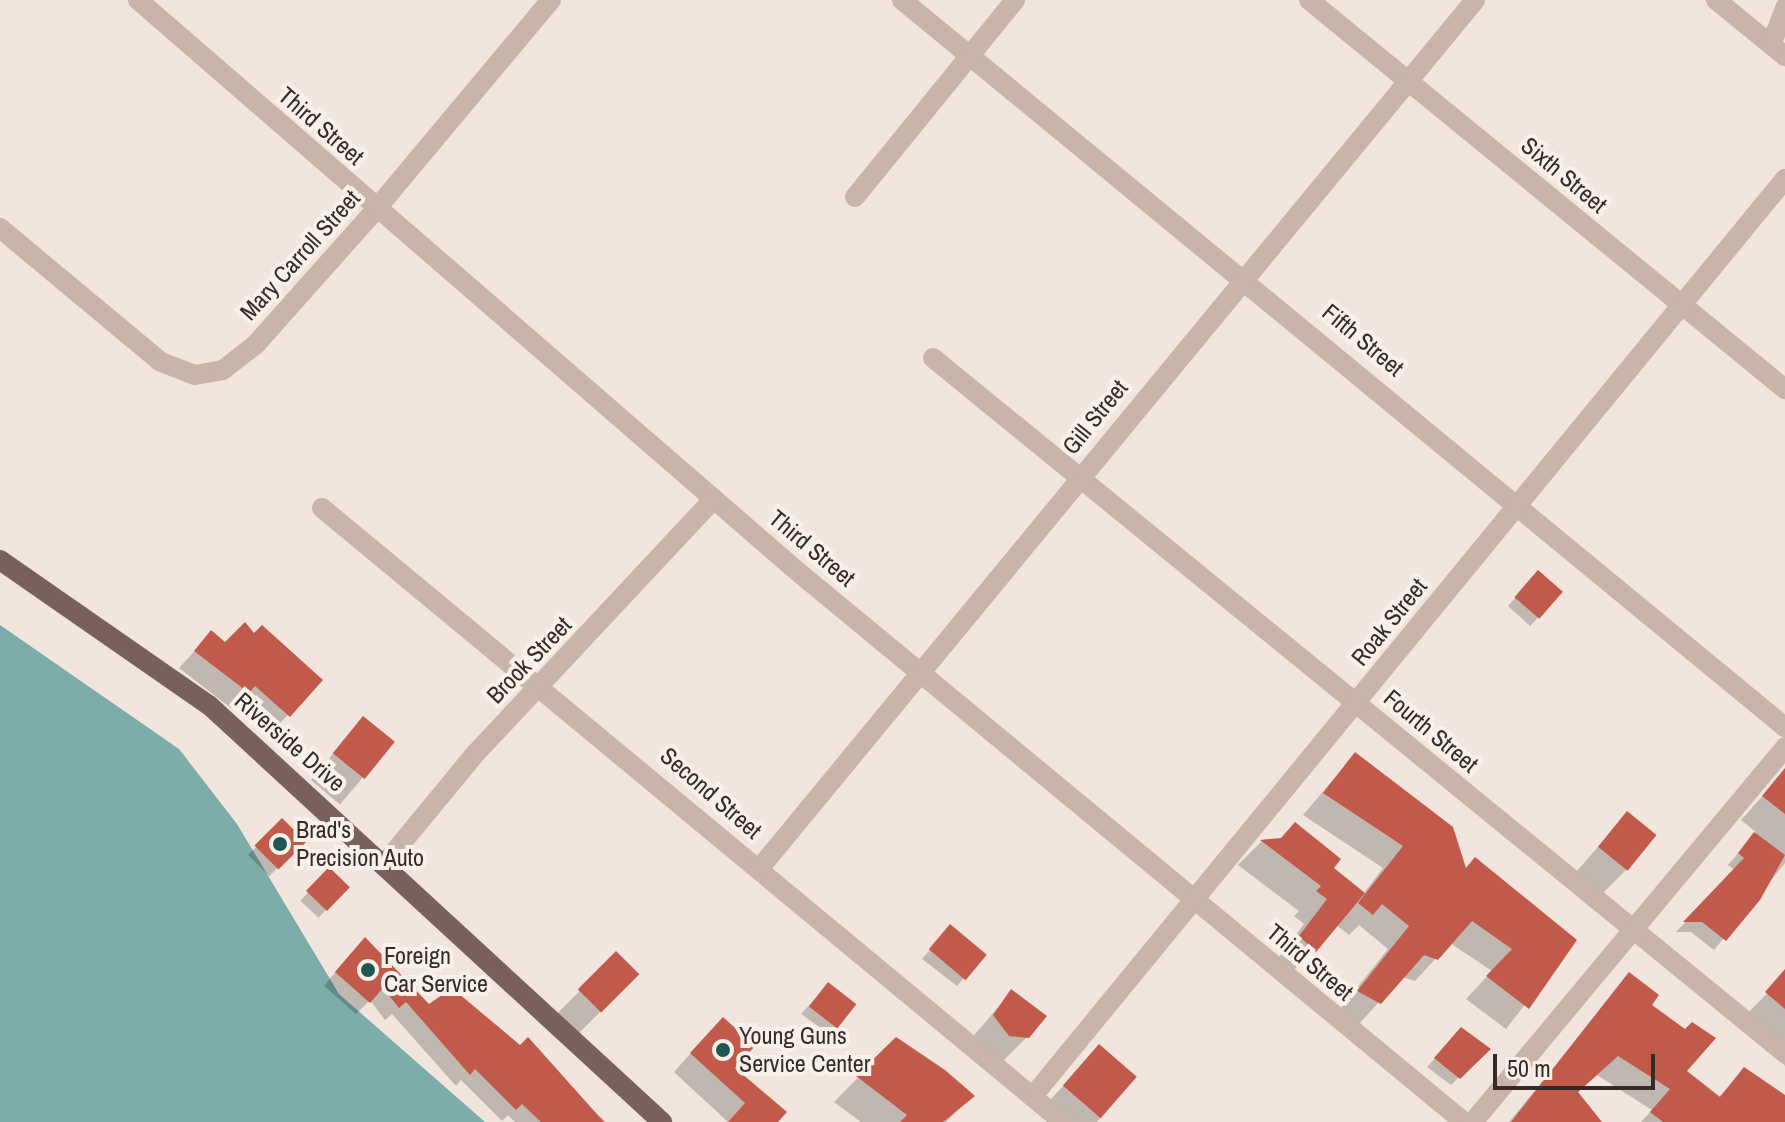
<!DOCTYPE html>
<style>
body{margin:0}
#map{position:relative;width:1785px;height:1122px;overflow:hidden;background:#f1e5dd;font-family:"Archivo Narrow",sans-serif}
div>[style]{position:absolute}
[style*='--x']{left:calc(var(--x)*1px);top:calc(var(--y)*1px);width:calc(var(--w)*1px);rotate:calc(var(--a)*1deg)}
.water>*{inset:0;background:#7dada9}
.shadow>*{inset:0;background:#0003;transform-origin:0 0}
.building>*{inset:0;background:#c15a4b;transform-origin:0 0}
.minor>*{height:20px;margin:-10px;padding:0 10px;transform-origin:10px;border-radius:10px;background:#c9b4a9}
.major>*{height:20px;margin:-10px;padding:0 10px;transform-origin:10px;border-radius:10px;background:#78615a}
.dots>*{width:22px;height:22px;translate:-50% -50%;box-sizing:border-box;border:4px solid #f9f0e9;border-radius:50%}
span{translate:-50% -50%;white-space:nowrap;text-align:center;line-height:1.15;-webkit-text-stroke:8px #f9f0e9;paint-order:stroke}
.street-label{font-size:24px;color:#362b29}
.poi-label{font-size:24px;color:#362b29}
.left{translate:0 -50%;text-align:left}
.scale{position:absolute;left:1493px;top:1054px;width:162px;height:36px;box-sizing:border-box;border:4px solid #362b29;border-top:0;padding-left:10px;font-size:24px;line-height:28px;white-space:nowrap;color:#362b29;-webkit-text-stroke:6px #f9f0e9;paint-order:stroke}
</style>
<div id="map">
<div class="water">
<i style="clip-path:polygon(0 625px,179px 749px,237px 824px,339px 994px,485px 1122px,0 1122px)"></i>
</div>
<div class="shadow">
<i style="clip-path:polygon(1531px 581px,1561px 593px,1530px 626px,1508px 606px)"></i>
<i style="clip-path:polygon(211px 633px,225px 645px,253px 636px,320px 680px,272px 732px,238px 701px,231px 708px,179px 668px)"></i>
<i style="left:363px;top:718px;width:38px;height:81px;rotate:40deg"></i>
<i style="clip-path:polygon(1355px 754px,1464px 870px,1575px 940px,1506px 1029px,1466px 999px,1492px 971px,1450px 943px,1415px 981px,1402px 977px,1358px 1025px,1337px 1013px,1388px 949px,1359px 925px,1349px 935px,1336px 925px,1290px 974px,1276px 961px,1304px 924px,1294px 916px,1299px 911px,1238px 865px,1261px 842px,1280px 840px,1363px 894px,1383px 868px,1303px 815px)"></i>
<i style="clip-path:polygon(1785px 771px,1785px 863px,1714px 950px,1691px 932px,1676px 932px,1735px 870px,1728px 865px,1756px 832px,1741px 820px)"></i>
<i style="clip-path:polygon(1627px 814px,1627px 869px,1603px 893px,1576px 872px)"></i>
<i style="left:282px;top:821px;width:30px;height:48px;rotate:45deg"></i>
<i style="left:329px;top:870px;width:25px;height:42px;rotate:43deg"></i>
<i style="clip-path:polygon(943px 935px,964px 978px,957px 986px,922px 959px)"></i>
<i style="clip-path:polygon(352px 952px,428px 1006px,520px 1047px,528px 1040px,556px 1068px,550px 1073px,606px 1122px,515px 1122px,508px 1115px,502px 1121px,461px 1080px,456px 1086px,392px 1014px,385px 1020px,370px 1000px,356px 1014px,324px 986px)"></i>
<i style="clip-path:polygon(616px 954px,600px 1012px,576px 1036px,555px 1016px)"></i>
<i style="clip-path:polygon(1629px 975px,1684px 1071px,1718px 1098px,1744px 1070px,1785px 1101px,1785px 1122px,1641px 1122px,1652px 1110px,1597px 1075px,1577px 1093px,1595px 1122px,1509px 1122px)"></i>
<i style="clip-path:polygon(1785px 975px,1785px 1066px,1743px 1018px)"></i>
<i style="clip-path:polygon(828px 985px,836px 1026px,828px 1033px,801px 1014px)"></i>
<i style="clip-path:polygon(1012px 991px,1027px 1037px,1003px 1061px,970px 1040px)"></i>
<i style="clip-path:polygon(705px 1037px,732px 1068px,776px 1122px,728px 1122px,674px 1072px)"></i>
<i style="clip-path:polygon(1454px 1038px,1488px 1049px,1451px 1085px,1427px 1067px)"></i>
<i style="clip-path:polygon(896px 1039px,972px 1096px,946px 1122px,861px 1122px,834px 1102px)"></i>
<i style="clip-path:polygon(1099px 1047px,1134px 1077px,1097px 1122px,1054px 1122px,1041px 1110px)"></i>
</div>
<div class="building">
<i style="left:1538px;top:570px;width:33px;height:36px;rotate:41deg"></i>
<i style="clip-path:polygon(245px 622px,254px 633px,262px 625px,323px 680px,290px 717px,255px 686px,249px 693px,194px 651px,211px 630px,225px 642px)"></i>
<i style="left:363px;top:716px;width:41px;height:48px;rotate:39deg"></i>
<i style="clip-path:polygon(1355px 752px,1453px 827px,1466px 868px,1475px 857px,1577px 940px,1529px 1009px,1486px 976px,1512px 949px,1472px 921px,1438px 960px,1424px 955px,1381px 1004px,1357px 991px,1409px 926px,1382px 904px,1373px 915px,1358px 903px,1403px 846px,1323px 793px)"></i>
<i style="clip-path:polygon(1785px 768px,1785px 814px,1762px 796px)"></i>
<i style="left:1627px;top:811px;width:38px;height:46px;rotate:39deg"></i>
<i style="left:282px;top:818px;width:34px;height:39px;rotate:45deg"></i>
<i style="clip-path:polygon(1295px 822px,1341px 859px,1334px 868px,1365px 893px,1316px 952px,1299px 936px,1327px 899px,1316px 891px,1321px 886px,1260px 840px,1281px 838px)"></i>
<i style="clip-path:polygon(1754px 832px,1785px 855px,1760px 900px,1726px 941px,1702px 922px,1683px 922px,1744px 858px,1738px 853px)"></i>
<i style="left:329px;top:867px;width:29px;height:33px;rotate:44deg"></i>
<i style="left:950px;top:924px;width:48px;height:33px;rotate:40deg"></i>
<i style="clip-path:polygon(365px 937px,429px 1004px,452px 988px,520px 1045px,528px 1037px,604px 1122px,541px 1122px,522px 1104px,516px 1110px,475px 1069px,470px 1075px,406px 1002px,399px 1008px,383px 988px,370px 1003px,335px 972px)"></i>
<i style="left:616px;top:951px;width:33px;height:54px;rotate:45deg"></i>
<i style="clip-path:polygon(1785px 969px,1785px 1009px,1765px 992px)"></i>
<i style="clip-path:polygon(1629px 972px,1659px 995px,1652px 1005px,1685px 1029px,1692px 1022px,1716px 1038px,1687px 1071px,1720px 1097px,1744px 1067px,1785px 1095px,1785px 1122px,1663px 1122px,1650px 1112px,1670px 1089px,1618px 1056px,1578px 1092px,1602px 1122px,1511px 1122px)"></i>
<i style="left:828px;top:982px;width:36px;height:31px;rotate:38deg"></i>
<i style="clip-path:polygon(1011px 989px,1047px 1016px,1029px 1038px,1009px 1036px,993px 1015px)"></i>
<i style="clip-path:polygon(723px 1017px,755px 1046px,735px 1068px,787px 1112px,778px 1122px,728px 1122px,745px 1103px,690px 1053px)"></i>
<i style="clip-path:polygon(1461px 1027px,1491px 1049px,1460px 1079px,1434px 1058px)"></i>
<i style="clip-path:polygon(896px 1037px,945px 1070px,975px 1096px,943px 1122px,900px 1122px,907px 1115px,856px 1076px)"></i>
<i style="left:1099px;top:1044px;width:50px;height:55px;rotate:41deg"></i>
</div>
<div class="minor">
<i style="--x:138;--y:0;--w:872;--a:40.91"></i>
<i style="--x:797;--y:571;--w:865;--a:39.56"></i>
<i style="--x:902;--y:0;--w:1144;--a:39.47"></i>
<i style="--x:1309;--y:0;--w:615;--a:39.26"></i>
<i style="--x:1716;--y:0;--w:89;--a:39.1"></i>
<i style="--x:1771;--y:45;--w:40;--a:-69"></i>
<i style="--x:855;--y:197;--w:254;--a:-50.9"></i>
<i style="--x:0;--y:228;--w:209;--a:39.8"></i>
<i style="--x:161;--y:362;--w:36;--a:21"></i>
<i style="--x:195;--y:375;--w:28;--a:-10"></i>
<i style="--x:223;--y:370;--w:42;--a:-38.2"></i>
<i style="--x:256;--y:344;--w:182;--a:-48.3"></i>
<i style="--x:377;--y:208;--w:271;--a:-50.1"></i>
<i style="--x:933;--y:358;--w:1100;--a:39.21"></i>
<i style="--x:322;--y:508;--w:962;--a:39.65"></i>
<i style="--x:386;--y:862;--w:141;--a:-50.5"></i>
<i style="--x:476;--y:753;--w:348;--a:-46.9"></i>
<i style="--x:759;--y:869;--w:1126;--a:-50.51"></i>
<i style="--x:1033;--y:1096;--w:1186;--a:-50.65"></i>
<i style="--x:1473;--y:1122;--w:488;--a:-50.2"></i>
</div>
<div class="major">
<i style="--x:0;--y:560;--w:254;--a:34.8"></i>
<i style="--x:209;--y:705;--w:616;--a:42.63"></i>
</div>
<div class="dots">
<i style="left:280px;top:844px;background:#205653"></i>
<i style="left:368px;top:970px;background:#205653"></i>
<i style="left:723px;top:1050px;background:#205653"></i>
</div>
<div class="street-label">
<span style="left:321px;top:126px;rotate:41deg">Third Street</span>
<span style="left:1564px;top:175px;rotate:40deg">Sixth Street</span>
<span style="left:300px;top:255px;rotate:-48deg">Mary Carroll Street</span>
<span style="left:1363px;top:340px;rotate:40deg">Fifth Street</span>
<span style="left:1095px;top:417px;rotate:-51deg">Gill Street</span>
<span style="left:812px;top:548px;rotate:40deg">Third Street</span>
<span style="left:1389px;top:622px;rotate:-51deg">Roak Street</span>
<span style="left:529px;top:660px;rotate:-46deg">Brook Street</span>
<span style="left:1431px;top:731px;rotate:40deg">Fourth Street</span>
<span style="left:290px;top:742px;rotate:41deg">Riverside Drive</span>
<span style="left:711px;top:793px;rotate:41deg">Second Street</span>
<span style="left:1310px;top:962px;rotate:40deg">Third Street</span>
</div>
<div class="poi-label">
<span class="left" style="left:296px;top:844px">Brad's<br>Precision Auto</span>
<span class="left" style="left:384px;top:970px">Foreign<br>Car Service</span>
<span class="left" style="left:739px;top:1050px">Young Guns<br>Service Center</span>
</div>
<div class="scale">50 m</div>
</div>
